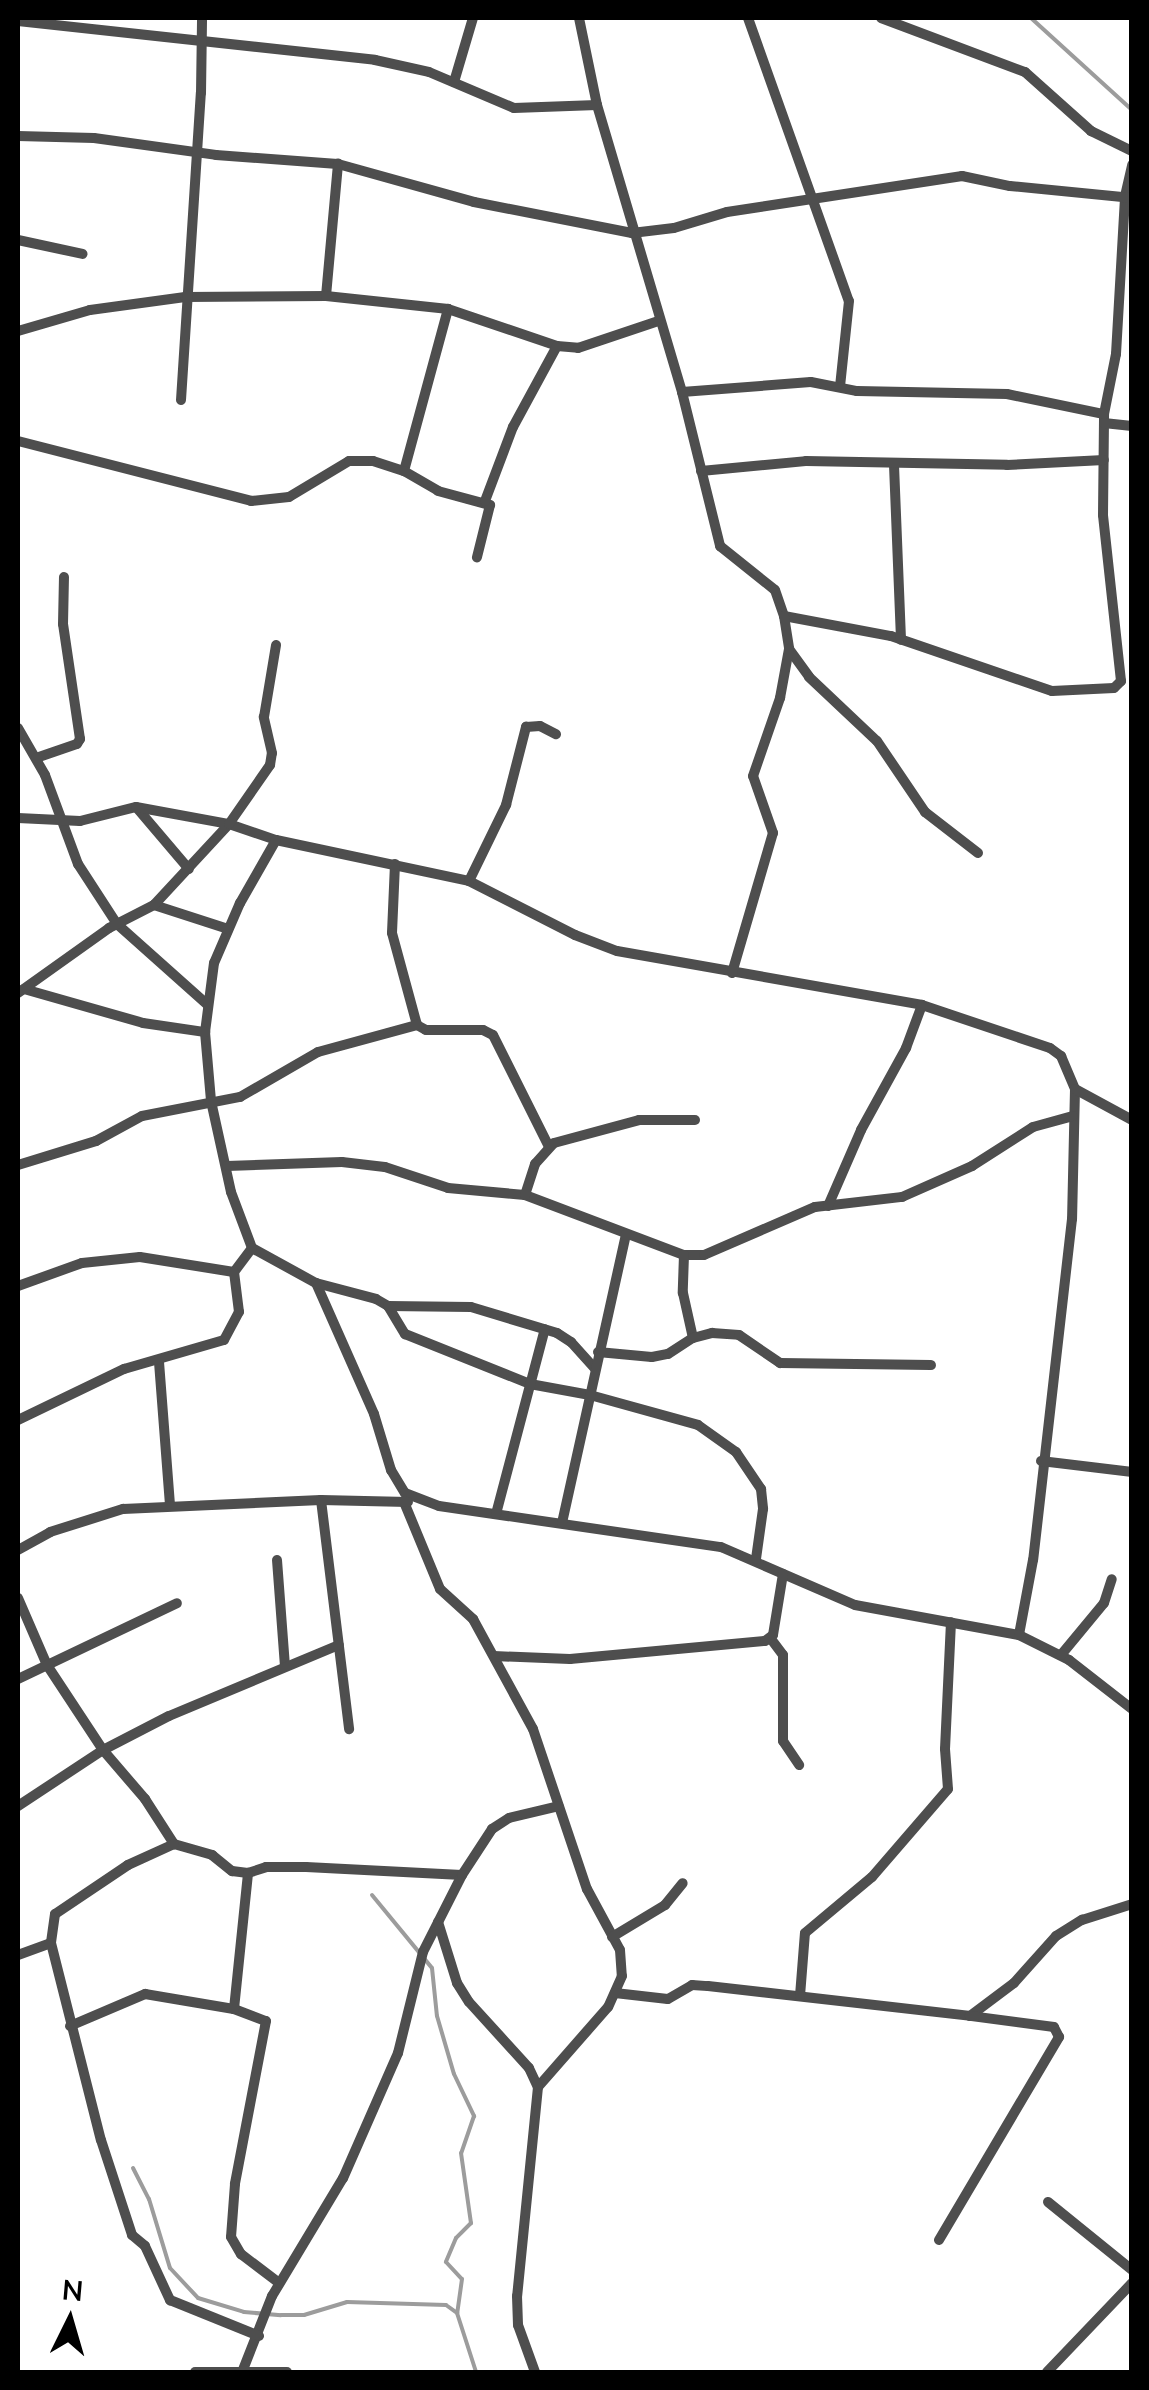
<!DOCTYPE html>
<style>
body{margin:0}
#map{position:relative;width:1149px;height:2390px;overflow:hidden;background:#fff;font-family:Mulish,sans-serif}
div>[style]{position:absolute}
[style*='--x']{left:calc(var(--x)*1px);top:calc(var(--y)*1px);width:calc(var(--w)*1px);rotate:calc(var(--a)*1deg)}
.stream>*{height:4px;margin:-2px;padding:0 2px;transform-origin:2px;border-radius:2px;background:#9c9c9c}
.street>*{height:10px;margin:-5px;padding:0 5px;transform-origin:5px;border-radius:5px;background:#4e4e4e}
span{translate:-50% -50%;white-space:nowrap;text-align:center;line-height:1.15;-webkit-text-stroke:10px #fff;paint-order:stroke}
.frame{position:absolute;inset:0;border:20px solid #000;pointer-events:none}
.north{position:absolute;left:20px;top:2270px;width:100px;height:100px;-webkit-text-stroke:8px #fff;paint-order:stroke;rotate:5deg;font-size:28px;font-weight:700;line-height:40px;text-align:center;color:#000}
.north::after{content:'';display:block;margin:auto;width:35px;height:45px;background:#000;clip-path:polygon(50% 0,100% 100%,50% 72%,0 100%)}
</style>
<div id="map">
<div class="stream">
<i style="--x:1031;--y:18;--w:137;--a:42.3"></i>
<i style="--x:372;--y:1895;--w:94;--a:50.6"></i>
<i style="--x:432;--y:1968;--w:48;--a:84.1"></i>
<i style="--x:437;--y:2016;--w:60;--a:73.7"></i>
<i style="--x:454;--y:2074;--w:47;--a:64.5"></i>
<i style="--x:474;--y:2116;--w:39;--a:109"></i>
<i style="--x:461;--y:2153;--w:71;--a:81.9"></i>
<i style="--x:471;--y:2223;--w:21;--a:135"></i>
<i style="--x:456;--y:2238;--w:26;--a:113"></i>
<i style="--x:446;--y:2262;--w:23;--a:47"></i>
<i style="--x:462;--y:2279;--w:34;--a:98"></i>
<i style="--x:133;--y:2168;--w:35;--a:63"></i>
<i style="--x:149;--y:2199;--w:72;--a:73.1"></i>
<i style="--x:170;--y:2268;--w:41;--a:47"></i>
<i style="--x:198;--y:2298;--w:48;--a:16.9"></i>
<i style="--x:244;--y:2312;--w:37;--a:5"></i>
<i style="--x:281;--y:2315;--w:23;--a:0"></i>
<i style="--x:304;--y:2315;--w:45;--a:-16.8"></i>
<i style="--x:347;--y:2302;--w:99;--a:1.7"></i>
<i style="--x:446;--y:2305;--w:14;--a:36"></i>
<i style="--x:457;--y:2313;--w:62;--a:72.1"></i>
</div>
<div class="street">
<i style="--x:579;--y:18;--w:89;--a:78.3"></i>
<i style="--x:597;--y:105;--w:299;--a:73.5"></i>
<i style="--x:682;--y:392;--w:159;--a:76.1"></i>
<i style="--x:720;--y:546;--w:70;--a:38.7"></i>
<i style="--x:775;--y:590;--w:28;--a:71"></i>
<i style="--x:784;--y:616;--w:109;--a:10.6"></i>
<i style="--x:891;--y:636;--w:170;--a:18.9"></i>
<i style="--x:1052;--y:691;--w:62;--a:-2.8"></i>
<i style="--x:1114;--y:688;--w:10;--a:-45"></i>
<i style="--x:1121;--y:681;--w:167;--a:-96.2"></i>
<i style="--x:1103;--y:515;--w:101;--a:-89.4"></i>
<i style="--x:1104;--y:414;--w:61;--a:-78.7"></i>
<i style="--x:1116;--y:354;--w:158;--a:-86.7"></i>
<i style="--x:1125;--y:196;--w:32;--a:-77"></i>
<i style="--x:748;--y:18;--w:300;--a:70.4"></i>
<i style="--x:849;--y:301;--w:85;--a:96"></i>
<i style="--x:881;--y:18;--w:154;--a:20.6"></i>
<i style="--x:1025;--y:72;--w:89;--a:41.8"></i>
<i style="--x:1091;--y:131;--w:46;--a:26"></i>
<i style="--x:18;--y:21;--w:359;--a:6.2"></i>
<i style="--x:375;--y:60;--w:55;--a:12.5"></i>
<i style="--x:429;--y:72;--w:92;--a:23"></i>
<i style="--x:514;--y:108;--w:83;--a:-2.1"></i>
<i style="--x:454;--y:82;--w:67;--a:-73.5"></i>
<i style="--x:18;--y:136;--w:76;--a:1.5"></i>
<i style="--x:94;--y:138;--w:123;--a:7.9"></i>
<i style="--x:216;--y:155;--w:122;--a:4.2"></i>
<i style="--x:338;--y:164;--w:141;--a:15.6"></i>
<i style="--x:474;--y:202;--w:161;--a:11.1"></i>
<i style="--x:632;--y:233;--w:42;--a:-6.8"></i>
<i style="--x:674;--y:228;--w:55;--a:-16.8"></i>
<i style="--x:727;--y:212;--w:238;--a:-8.7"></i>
<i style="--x:962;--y:176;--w:49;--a:11.8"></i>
<i style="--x:1010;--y:186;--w:123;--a:5.6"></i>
<i style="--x:18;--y:240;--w:66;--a:12.2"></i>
<i style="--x:326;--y:296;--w:133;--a:-84.8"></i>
<i style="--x:18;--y:331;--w:75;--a:-16.3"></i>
<i style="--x:90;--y:310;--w:96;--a:-7.8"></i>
<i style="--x:185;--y:297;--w:141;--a:-0.4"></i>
<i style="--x:326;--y:296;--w:123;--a:6.1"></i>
<i style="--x:448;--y:309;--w:115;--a:18.7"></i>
<i style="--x:557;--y:346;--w:21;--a:5"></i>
<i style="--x:578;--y:348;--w:84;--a:-18.6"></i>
<i style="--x:682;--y:392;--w:129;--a:-4.4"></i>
<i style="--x:811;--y:382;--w:47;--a:11.1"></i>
<i style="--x:857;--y:391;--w:150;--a:1.1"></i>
<i style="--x:1007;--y:394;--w:99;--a:11.7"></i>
<i style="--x:181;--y:400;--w:308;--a:-86.3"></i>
<i style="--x:201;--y:93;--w:75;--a:-89.2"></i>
<i style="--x:1104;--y:423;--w:28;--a:6"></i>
<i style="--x:18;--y:441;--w:241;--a:14.4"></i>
<i style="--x:251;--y:501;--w:38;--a:-6"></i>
<i style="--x:289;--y:497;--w:70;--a:-31"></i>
<i style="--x:349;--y:461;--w:24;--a:0"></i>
<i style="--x:373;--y:461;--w:33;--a:18"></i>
<i style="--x:404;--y:471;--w:168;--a:-74.8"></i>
<i style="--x:894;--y:465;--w:175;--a:87.7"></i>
<i style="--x:404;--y:471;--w:39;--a:30"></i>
<i style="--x:438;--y:491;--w:54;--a:15.1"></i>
<i style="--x:490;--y:505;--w:54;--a:104"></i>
<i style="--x:701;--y:471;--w:105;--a:-5.4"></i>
<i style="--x:806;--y:461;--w:201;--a:1.1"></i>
<i style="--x:1007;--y:465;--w:97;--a:-3"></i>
<i style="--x:485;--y:501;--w:79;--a:-69.3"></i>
<i style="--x:513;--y:427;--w:92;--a:-61.5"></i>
<i style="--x:784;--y:616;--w:33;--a:81"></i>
<i style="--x:789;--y:649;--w:34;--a:54"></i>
<i style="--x:809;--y:677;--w:93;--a:43.3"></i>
<i style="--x:877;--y:741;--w:86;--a:55.9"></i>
<i style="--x:925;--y:812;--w:67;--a:37.7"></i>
<i style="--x:18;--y:728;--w:54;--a:60.1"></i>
<i style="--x:45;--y:775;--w:95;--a:69.7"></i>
<i style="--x:78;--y:864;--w:72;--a:57"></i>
<i style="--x:117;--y:924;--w:122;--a:41.7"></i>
<i style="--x:36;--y:758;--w:43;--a:-18.9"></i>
<i style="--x:77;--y:744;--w:6;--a:-59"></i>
<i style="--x:80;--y:739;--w:116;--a:-98.4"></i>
<i style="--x:63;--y:624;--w:47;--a:-88.8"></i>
<i style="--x:137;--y:808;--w:80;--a:49.6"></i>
<i style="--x:18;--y:818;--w:62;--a:2.8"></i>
<i style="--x:80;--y:821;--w:58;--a:-14"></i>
<i style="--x:136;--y:807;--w:95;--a:10.4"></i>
<i style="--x:229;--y:824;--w:50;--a:18.8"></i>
<i style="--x:276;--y:840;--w:197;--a:12"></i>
<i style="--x:469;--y:881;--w:119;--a:27"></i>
<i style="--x:575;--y:935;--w:45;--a:20.9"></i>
<i style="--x:617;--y:951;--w:310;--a:10"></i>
<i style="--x:922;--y:1005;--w:135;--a:18.6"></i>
<i style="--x:1050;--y:1048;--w:14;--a:36"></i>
<i style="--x:1061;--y:1056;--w:36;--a:67"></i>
<i style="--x:1075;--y:1089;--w:130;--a:91.3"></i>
<i style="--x:1072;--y:1219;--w:343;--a:96.5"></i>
<i style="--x:1033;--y:1560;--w:76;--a:100.6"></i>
<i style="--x:276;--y:840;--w:73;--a:119.7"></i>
<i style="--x:240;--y:903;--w:65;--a:113.4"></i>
<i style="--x:214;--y:963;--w:70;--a:97.4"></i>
<i style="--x:205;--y:1032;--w:69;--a:85"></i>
<i style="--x:211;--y:1101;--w:93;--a:77.6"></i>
<i style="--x:231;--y:1192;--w:60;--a:69.4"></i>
<i style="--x:252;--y:1248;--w:73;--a:28.7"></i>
<i style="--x:316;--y:1283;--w:143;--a:66.1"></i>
<i style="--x:374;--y:1414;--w:59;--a:73.1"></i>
<i style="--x:391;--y:1470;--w:27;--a:59"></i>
<i style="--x:405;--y:1493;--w:36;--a:21"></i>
<i style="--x:439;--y:1506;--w:285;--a:8.3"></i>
<i style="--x:721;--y:1547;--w:146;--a:23.4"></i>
<i style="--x:855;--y:1605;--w:167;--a:10.4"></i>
<i style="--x:1019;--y:1635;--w:56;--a:26.6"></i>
<i style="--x:1069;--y:1660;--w:80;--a:37.9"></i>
<i style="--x:395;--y:864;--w:69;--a:92.5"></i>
<i style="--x:392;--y:933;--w:95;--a:74.8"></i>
<i style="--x:417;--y:1025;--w:10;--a:29"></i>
<i style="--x:426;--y:1030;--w:57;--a:0"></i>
<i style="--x:483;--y:1030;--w:11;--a:27"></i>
<i style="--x:493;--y:1035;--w:125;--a:63.4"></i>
<i style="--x:469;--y:881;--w:85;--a:-64"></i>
<i style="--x:506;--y:805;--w:81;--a:-75.6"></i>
<i style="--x:526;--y:727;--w:14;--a:-4"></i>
<i style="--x:540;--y:726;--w:18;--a:27"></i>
<i style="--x:154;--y:905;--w:78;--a:18"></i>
<i style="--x:732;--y:973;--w:146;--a:-73.7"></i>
<i style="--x:773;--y:833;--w:60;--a:-109.3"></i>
<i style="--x:753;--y:776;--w:83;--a:-70.9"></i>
<i style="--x:780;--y:698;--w:50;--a:-79.6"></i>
<i style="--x:24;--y:989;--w:124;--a:15.9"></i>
<i style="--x:143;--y:1023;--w:63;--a:8.3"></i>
<i style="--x:18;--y:993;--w:112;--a:-35.5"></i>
<i style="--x:109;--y:928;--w:51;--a:-27.1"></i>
<i style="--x:154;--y:905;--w:110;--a:-47.2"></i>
<i style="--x:229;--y:824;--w:72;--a:-55.2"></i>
<i style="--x:270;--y:765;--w:12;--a:-81"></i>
<i style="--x:272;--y:753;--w:37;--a:-103"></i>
<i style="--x:264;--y:717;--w:73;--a:-80.5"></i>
<i style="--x:1075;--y:1089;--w:65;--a:28.5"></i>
<i style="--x:18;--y:1165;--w:82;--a:-17.1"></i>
<i style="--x:96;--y:1141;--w:52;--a:-28.5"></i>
<i style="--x:142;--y:1116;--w:100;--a:-11"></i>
<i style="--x:240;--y:1097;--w:90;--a:-30"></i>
<i style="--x:318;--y:1052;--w:103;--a:-15.3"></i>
<i style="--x:227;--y:1166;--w:115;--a:-2"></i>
<i style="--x:342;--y:1162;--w:43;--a:6.6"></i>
<i style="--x:385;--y:1167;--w:66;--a:18.4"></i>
<i style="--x:448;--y:1188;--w:77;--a:5.2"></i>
<i style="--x:525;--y:1195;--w:170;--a:20.7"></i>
<i style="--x:684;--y:1255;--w:20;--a:0"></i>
<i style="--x:704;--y:1255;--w:121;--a:-23.4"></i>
<i style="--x:815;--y:1207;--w:88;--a:-6.6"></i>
<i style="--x:902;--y:1197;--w:77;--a:-23.9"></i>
<i style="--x:972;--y:1166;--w:72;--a:-32.6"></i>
<i style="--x:1033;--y:1127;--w:41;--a:-15.4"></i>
<i style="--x:525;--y:1195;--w:33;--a:-72"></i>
<i style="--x:535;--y:1164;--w:28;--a:-48"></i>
<i style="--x:554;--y:1143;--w:88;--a:-15.1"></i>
<i style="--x:639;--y:1120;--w:56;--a:0"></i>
<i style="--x:828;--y:1206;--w:83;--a:-66.5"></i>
<i style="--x:861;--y:1130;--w:94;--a:-61.2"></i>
<i style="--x:906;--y:1048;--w:46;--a:-69.6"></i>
<i style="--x:684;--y:1255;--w:38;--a:92"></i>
<i style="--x:683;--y:1293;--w:46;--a:77.5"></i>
<i style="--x:316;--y:1283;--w:62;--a:14.9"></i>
<i style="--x:376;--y:1299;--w:14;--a:30"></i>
<i style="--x:388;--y:1306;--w:33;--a:59"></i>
<i style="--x:405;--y:1334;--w:135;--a:21.8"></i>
<i style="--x:530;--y:1384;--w:61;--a:10.4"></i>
<i style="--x:590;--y:1395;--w:112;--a:15.5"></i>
<i style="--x:698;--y:1425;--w:47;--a:35.4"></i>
<i style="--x:736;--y:1452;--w:45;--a:56"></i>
<i style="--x:761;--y:1489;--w:20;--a:84"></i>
<i style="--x:763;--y:1509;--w:50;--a:98"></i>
<i style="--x:18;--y:1286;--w:68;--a:-19.8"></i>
<i style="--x:82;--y:1263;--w:58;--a:-5.9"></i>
<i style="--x:140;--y:1257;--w:95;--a:9.1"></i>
<i style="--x:234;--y:1272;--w:30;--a:-53"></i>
<i style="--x:388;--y:1306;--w:83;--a:0.7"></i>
<i style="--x:471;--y:1307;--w:90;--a:16.8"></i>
<i style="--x:557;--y:1333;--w:17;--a:33"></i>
<i style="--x:571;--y:1342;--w:36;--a:48"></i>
<i style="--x:598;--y:1352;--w:54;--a:5.3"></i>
<i style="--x:652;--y:1357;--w:16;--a:-11"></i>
<i style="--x:668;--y:1354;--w:30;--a:-33"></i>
<i style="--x:693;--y:1338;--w:20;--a:-15"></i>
<i style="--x:712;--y:1333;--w:27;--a:4"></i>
<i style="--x:739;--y:1335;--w:50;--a:34.3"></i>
<i style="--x:780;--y:1363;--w:151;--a:0.8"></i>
<i style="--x:159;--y:1362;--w:142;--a:85.6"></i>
<i style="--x:18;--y:1420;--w:118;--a:-25.7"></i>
<i style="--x:124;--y:1369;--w:104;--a:-16.2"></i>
<i style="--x:224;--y:1340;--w:32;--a:-62"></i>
<i style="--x:239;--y:1312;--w:40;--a:-97.1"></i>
<i style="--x:1041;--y:1461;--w:92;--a:6.9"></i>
<i style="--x:321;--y:1500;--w:231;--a:83"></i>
<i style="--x:404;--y:1502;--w:94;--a:67.5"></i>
<i style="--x:440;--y:1589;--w:45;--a:42.3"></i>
<i style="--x:473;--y:1619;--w:125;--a:61.4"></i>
<i style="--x:533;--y:1729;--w:169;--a:71.4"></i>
<i style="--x:587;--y:1889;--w:69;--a:61.6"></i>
<i style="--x:620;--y:1950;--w:26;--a:86"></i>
<i style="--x:622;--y:1976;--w:34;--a:114"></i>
<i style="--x:608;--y:2007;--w:106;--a:131.2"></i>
<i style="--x:538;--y:2087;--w:210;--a:95.7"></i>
<i style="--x:517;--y:2296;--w:29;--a:88"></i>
<i style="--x:518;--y:2325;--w:50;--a:70.1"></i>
<i style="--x:496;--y:1514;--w:191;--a:-75.2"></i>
<i style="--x:562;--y:1523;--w:296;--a:-77.5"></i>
<i style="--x:18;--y:1550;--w:37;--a:-29"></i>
<i style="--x:50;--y:1532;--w:77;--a:-17.5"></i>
<i style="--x:123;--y:1509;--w:198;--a:-2.6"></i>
<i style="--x:321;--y:1500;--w:87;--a:1.3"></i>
<i style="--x:277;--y:1560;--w:106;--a:85.7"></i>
<i style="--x:18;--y:1598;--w:73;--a:66.6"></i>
<i style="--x:47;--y:1665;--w:102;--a:56.6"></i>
<i style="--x:103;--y:1750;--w:65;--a:49.4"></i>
<i style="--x:145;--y:1799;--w:54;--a:57.2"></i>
<i style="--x:174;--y:1844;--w:40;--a:16"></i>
<i style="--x:212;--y:1855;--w:26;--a:39"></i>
<i style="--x:232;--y:1871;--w:16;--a:7"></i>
<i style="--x:248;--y:1873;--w:19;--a:-18"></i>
<i style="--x:266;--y:1867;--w:40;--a:0"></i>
<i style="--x:306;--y:1867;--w:156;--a:2.9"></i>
<i style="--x:462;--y:1875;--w:86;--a:116.9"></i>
<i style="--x:423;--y:1952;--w:104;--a:103.9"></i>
<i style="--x:398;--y:2053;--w:137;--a:113.7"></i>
<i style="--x:343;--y:2178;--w:138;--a:121"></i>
<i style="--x:272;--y:2296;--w:82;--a:111.5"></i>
<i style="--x:771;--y:1639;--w:20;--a:53"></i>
<i style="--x:783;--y:1655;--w:86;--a:90"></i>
<i style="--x:783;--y:1741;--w:29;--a:56"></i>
<i style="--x:1061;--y:1655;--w:67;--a:-50.4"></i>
<i style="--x:1104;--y:1603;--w:25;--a:-72"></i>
<i style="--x:494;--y:1656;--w:76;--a:2.3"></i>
<i style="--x:570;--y:1659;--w:196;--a:-5.3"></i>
<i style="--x:765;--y:1641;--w:10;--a:-37"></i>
<i style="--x:773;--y:1635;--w:62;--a:-80.7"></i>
<i style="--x:18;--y:1679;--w:176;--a:-25.5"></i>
<i style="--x:18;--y:1806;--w:102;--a:-33.4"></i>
<i style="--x:103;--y:1750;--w:74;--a:-27.3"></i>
<i style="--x:169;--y:1716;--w:184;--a:-22.7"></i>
<i style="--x:174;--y:1844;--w:51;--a:155.5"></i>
<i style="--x:128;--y:1865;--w:88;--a:146.1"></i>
<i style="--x:55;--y:1914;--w:29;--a:98"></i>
<i style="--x:51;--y:1943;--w:203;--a:75.8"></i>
<i style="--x:101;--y:2140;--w:100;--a:71.9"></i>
<i style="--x:132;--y:2235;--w:17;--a:40"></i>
<i style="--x:145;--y:2246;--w:60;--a:65.2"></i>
<i style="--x:170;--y:2300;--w:96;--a:22"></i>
<i style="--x:462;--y:1875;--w:55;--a:-56.9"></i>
<i style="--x:492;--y:1829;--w:20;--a:-33"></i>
<i style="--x:509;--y:1818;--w:51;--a:-13.5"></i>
<i style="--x:438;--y:1922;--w:64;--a:72.7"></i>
<i style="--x:457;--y:1983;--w:22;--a:58"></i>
<i style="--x:469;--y:2002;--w:89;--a:47.7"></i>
<i style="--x:529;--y:2068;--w:21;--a:65"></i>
<i style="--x:612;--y:1937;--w:62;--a:-31.1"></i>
<i style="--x:665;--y:1905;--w:28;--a:-51"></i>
<i style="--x:18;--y:1955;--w:35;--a:-20"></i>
<i style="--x:615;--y:1993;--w:53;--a:6.5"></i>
<i style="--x:668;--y:1999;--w:28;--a:-30"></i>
<i style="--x:692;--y:1985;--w:16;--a:4"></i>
<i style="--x:708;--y:1986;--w:264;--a:6.5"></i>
<i style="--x:970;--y:2016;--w:55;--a:-36.9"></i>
<i style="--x:1014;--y:1983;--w:63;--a:-48.2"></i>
<i style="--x:1056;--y:1936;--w:31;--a:-32"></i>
<i style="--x:1082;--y:1920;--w:52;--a:-17.7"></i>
<i style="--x:800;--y:1996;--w:63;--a:-85.5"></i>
<i style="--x:805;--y:1933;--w:87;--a:-39.9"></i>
<i style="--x:872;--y:1877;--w:116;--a:-49.2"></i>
<i style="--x:948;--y:1789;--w:40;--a:-94.3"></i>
<i style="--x:945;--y:1749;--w:127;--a:-87.3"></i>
<i style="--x:234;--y:2009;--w:34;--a:21"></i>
<i style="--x:266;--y:2021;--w:166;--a:100.8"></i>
<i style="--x:235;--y:2184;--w:53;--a:94.3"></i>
<i style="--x:231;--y:2237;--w:20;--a:60"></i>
<i style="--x:241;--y:2254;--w:48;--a:37.3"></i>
<i style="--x:70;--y:2026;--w:82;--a:-23.1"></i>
<i style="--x:145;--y:1994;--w:90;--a:9.6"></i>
<i style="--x:234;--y:2009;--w:137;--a:-84.1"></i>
<i style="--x:1048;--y:2202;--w:108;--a:39"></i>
<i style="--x:939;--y:2240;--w:236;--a:-59.4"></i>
<i style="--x:1059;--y:2037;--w:11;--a:-117"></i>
<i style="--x:1054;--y:2027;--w:85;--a:-172.5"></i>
<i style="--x:195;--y:2372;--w:92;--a:0"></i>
<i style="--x:1047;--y:2372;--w:123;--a:-46.3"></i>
</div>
<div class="frame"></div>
<div class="north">N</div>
</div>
